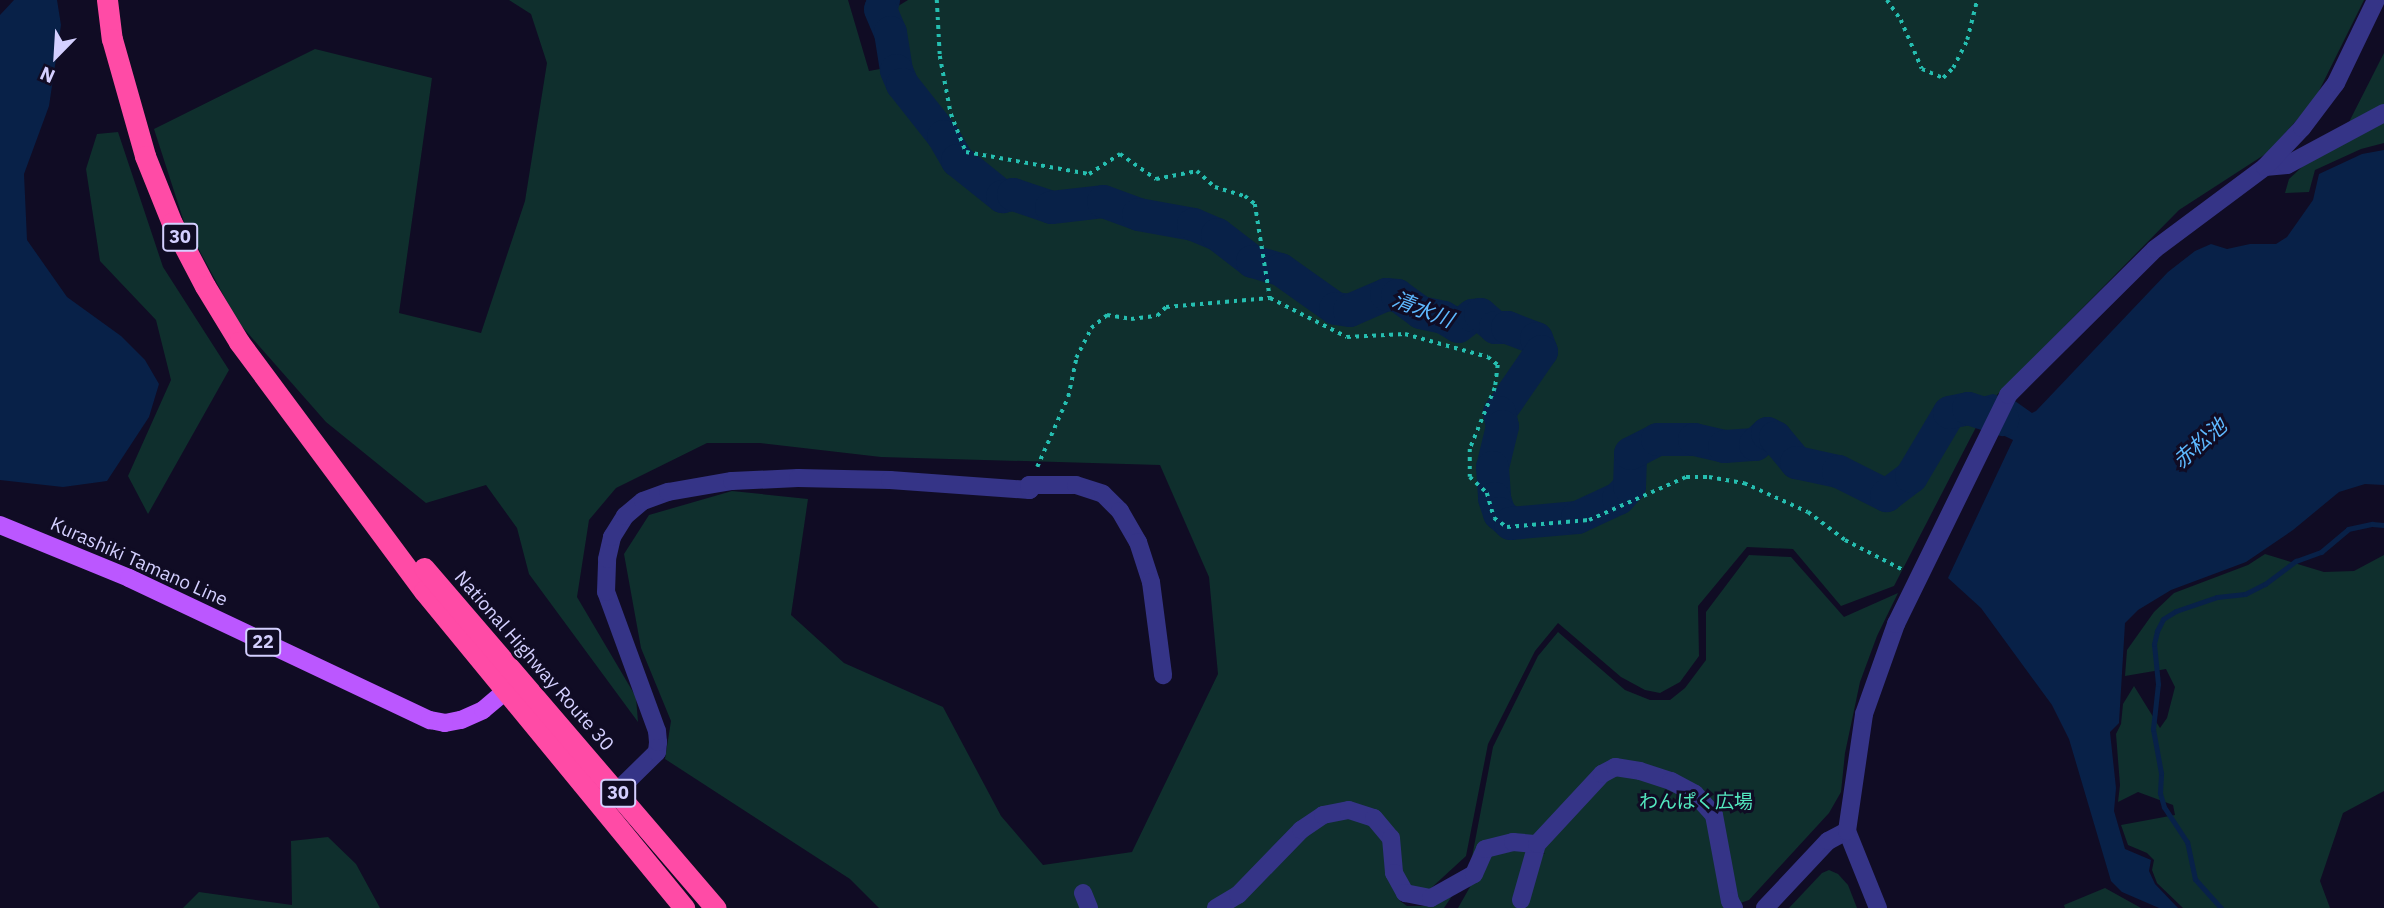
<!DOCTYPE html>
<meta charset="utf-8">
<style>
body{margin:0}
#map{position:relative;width:2384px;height:908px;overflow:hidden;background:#100c24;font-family:"IBM Plex Sans","Noto Sans JP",sans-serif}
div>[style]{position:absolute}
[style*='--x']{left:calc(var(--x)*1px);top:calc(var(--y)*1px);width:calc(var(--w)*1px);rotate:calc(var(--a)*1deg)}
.green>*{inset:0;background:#0f2f2d}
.water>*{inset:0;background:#082148}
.stream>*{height:5px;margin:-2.5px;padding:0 2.5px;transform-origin:2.5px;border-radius:2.5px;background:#082148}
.river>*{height:33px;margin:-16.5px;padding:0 16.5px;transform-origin:16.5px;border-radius:16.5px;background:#082148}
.path>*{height:3.5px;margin-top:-1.75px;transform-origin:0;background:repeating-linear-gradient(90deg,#25beb0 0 3.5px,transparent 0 8.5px)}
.minor>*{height:18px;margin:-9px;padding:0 9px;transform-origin:9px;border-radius:9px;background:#353487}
.major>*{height:18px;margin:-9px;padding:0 9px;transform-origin:9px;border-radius:9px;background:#bb57ff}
.highway>*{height:21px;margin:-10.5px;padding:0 10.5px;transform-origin:10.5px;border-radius:10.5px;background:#ff4ba6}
span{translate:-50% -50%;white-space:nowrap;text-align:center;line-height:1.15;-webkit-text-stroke:6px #100c24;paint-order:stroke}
.shield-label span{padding:2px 5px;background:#100c24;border:2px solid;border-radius:5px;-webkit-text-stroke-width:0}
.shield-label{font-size:18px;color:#d4d0ff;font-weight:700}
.street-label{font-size:19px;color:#d4d0ff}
.park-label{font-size:19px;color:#53e8bf}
.water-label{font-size:21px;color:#5eb9ff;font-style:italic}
.north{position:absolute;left:21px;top:21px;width:70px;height:70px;-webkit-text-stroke:5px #100c24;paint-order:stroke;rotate:204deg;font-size:19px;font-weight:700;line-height:28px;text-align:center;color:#d4d0ff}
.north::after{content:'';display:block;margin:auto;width:24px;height:32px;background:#d4d0ff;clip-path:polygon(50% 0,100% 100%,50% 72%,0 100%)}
</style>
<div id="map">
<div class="green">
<i style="clip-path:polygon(509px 0,848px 0,869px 71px,896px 66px,899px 41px,890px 11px,908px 0,2364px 0,2314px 101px,2267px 153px,2179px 210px,1988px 404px,1894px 586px,1841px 606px,1793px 549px,1747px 547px,1698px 606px,1699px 656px,1680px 682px,1660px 693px,1645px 690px,1621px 677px,1558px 623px,1535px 651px,1488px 744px,1466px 856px,1429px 890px,1394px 887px,1400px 901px,1407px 906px,1432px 906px,1454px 893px,1444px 908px,879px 908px,850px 879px,665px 759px,671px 721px,641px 648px,624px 554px,649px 515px,732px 491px,808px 499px,791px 615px,844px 663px,943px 707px,1001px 816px,1043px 865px,1132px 852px,1218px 674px,1209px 577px,1160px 465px,881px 457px,760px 443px,707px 443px,616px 488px,589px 520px,577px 597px,636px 697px,638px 722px,529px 574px,517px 528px,486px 485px,426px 503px,326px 422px,238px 322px,184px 222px,154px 129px,315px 49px,432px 78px,399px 313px,481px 333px,525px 201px,547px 63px,531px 14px)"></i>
<i style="clip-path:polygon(2384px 53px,2384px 143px,2361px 149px,2315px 170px,2309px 192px,2285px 193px,2289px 179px,2348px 124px)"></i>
<i style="clip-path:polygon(118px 132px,163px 267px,229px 370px,148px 514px,128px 476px,171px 380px,156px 320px,100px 261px,86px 169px,97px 134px)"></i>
<i style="clip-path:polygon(2265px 554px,2324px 572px,2354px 571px,2384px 555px,2384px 791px,2343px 813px,2320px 881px,2330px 908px,2183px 908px,2157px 883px,2152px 870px,2154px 860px,2147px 853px,2128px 845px,2121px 825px,2175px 815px,2173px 805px,2138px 792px,2118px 802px,2120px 785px,2116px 734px,2121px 724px,2123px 704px,2134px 686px,2160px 728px,2167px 718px,2175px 687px,2166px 669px,2125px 676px,2127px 650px,2154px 612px,2174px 593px,2248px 565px)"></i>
<i style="clip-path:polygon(1749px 555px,1791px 557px,1844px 617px,1898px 593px,1877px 636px,1860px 682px,1845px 753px,1841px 792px,1829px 813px,1749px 900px,1726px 908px,1458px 908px,1487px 857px,1520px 849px,1545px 854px,1530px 838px,1493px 839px,1472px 857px,1493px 747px,1538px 656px,1558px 632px,1625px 690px,1650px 700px,1670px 700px,1685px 688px,1706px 660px,1706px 612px)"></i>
<i style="clip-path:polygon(328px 837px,356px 864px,380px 908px,183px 908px,199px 892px,292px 905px,291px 841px)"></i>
<i style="clip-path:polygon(1829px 870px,1838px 874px,1848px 885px,1857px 908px,1789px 908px,1822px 873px)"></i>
<i style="clip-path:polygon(2105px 888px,2141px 908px,2065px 908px,2064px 905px)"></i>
</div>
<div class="water">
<i style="clip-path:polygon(14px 0,57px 0,61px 25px,49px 106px,24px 174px,27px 240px,67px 297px,121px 336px,145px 360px,159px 384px,149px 417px,107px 481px,63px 487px,0 480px,0 15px)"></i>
<i style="clip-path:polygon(2384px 150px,2384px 485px,2365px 484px,2339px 492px,2293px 530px,2246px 562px,2171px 590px,2138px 610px,2125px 623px,2119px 723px,2110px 732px,2116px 788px,2114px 811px,2125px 849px,2151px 860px,2149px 871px,2155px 884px,2178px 908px,2159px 908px,2122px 892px,2111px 881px,2069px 739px,2052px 705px,1981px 608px,1948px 578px,2013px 440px,1961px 415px,1956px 404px,1993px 394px,2015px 401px,2032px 413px,2036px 411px,2168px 272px,2195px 251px,2211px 244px,2227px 249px,2250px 244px,2276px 244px,2287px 237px,2313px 200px,2319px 174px,2362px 154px)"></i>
</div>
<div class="stream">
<i style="--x:2221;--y:908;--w:39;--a:-132"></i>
<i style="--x:2195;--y:879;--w:38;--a:-102"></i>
<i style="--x:2187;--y:842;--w:42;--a:-123.3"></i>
<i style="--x:2164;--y:807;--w:15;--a:-106"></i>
<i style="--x:2160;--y:793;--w:20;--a:-87"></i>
<i style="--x:2161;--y:773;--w:45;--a:-100.3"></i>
<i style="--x:2153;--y:729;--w:45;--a:-83.7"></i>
<i style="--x:2158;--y:684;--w:40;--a:-95.7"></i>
<i style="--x:2154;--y:644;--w:13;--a:-77"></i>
<i style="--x:2157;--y:631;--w:13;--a:-63"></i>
<i style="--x:2163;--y:619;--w:15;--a:-32"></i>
<i style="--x:2176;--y:611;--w:43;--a:-18.9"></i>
<i style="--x:2217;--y:597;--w:28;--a:-6"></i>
<i style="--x:2245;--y:594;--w:22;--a:-27"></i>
<i style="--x:2265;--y:584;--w:39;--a:-37"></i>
<i style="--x:2296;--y:561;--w:27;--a:-20"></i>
<i style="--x:2321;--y:552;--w:35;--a:-40"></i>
<i style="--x:2348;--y:529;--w:25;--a:-12"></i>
<i style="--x:2372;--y:524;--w:12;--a:5"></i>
</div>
<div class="river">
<i style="--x:883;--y:0;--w:9;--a:108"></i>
<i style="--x:880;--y:9;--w:25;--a:67"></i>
<i style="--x:890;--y:32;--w:38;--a:81"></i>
<i style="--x:896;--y:70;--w:15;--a:67"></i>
<i style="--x:902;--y:84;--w:66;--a:51.7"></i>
<i style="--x:943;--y:136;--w:28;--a:60"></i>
<i style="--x:957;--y:160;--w:58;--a:38.7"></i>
<i style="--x:1002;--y:196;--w:11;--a:-10"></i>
<i style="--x:1013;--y:194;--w:40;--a:18.9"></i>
<i style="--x:1051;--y:207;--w:52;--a:-6.6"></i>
<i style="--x:1103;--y:201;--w:37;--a:20"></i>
<i style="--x:1138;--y:214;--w:56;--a:10.3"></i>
<i style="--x:1193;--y:224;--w:26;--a:23"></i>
<i style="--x:1217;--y:234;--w:44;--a:37.6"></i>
<i style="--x:1252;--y:261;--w:29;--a:16"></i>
<i style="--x:1280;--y:269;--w:67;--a:35.3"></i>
<i style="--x:1335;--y:308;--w:14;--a:8"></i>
<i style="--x:1349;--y:310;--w:40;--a:-23.4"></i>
<i style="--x:1386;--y:294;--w:11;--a:5"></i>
<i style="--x:1397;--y:295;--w:29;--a:36"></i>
<i style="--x:1420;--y:312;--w:24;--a:12"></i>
<i style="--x:1443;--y:317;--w:17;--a:31"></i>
<i style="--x:1458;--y:326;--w:18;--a:-38"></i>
<i style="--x:1472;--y:315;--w:8;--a:-7"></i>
<i style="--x:1480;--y:314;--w:20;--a:41"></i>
<i style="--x:1495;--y:327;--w:12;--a:0"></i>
<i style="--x:1507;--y:327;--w:31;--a:21"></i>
<i style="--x:1536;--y:338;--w:14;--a:69"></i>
<i style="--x:1541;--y:351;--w:74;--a:124.5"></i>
<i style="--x:1499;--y:412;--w:14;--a:78"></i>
<i style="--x:1502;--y:426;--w:42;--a:103.7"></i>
<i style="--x:1492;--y:467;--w:31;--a:86"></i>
<i style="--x:1494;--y:498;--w:16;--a:72"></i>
<i style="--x:1499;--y:513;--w:15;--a:42"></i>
<i style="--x:1510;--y:523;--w:67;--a:-5.1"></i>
<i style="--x:1577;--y:517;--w:45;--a:-24.9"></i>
<i style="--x:1618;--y:498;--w:16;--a:-47"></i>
<i style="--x:1629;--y:486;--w:33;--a:-88"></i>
<i style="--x:1630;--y:453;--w:30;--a:-27"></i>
<i style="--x:1657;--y:439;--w:37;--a:0"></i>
<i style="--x:1694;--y:439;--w:31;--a:13"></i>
<i style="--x:1724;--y:446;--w:31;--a:-4"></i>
<i style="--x:1755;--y:444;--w:16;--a:-43"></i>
<i style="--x:1767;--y:433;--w:9;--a:27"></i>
<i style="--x:1775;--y:437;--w:33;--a:50"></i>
<i style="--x:1796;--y:462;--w:43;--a:12.1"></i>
<i style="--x:1838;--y:471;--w:54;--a:26.6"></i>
<i style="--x:1886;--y:495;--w:31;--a:-37"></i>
<i style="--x:1911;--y:476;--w:74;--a:-59.3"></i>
<i style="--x:1949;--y:412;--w:19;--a:-12"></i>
<i style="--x:1968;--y:408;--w:36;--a:18"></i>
</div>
<div class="path">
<i style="--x:937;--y:0;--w:56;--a:86.9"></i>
<i style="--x:940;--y:56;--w:59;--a:79.3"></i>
<i style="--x:951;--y:114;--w:41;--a:68.5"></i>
<i style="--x:966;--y:152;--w:125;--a:10.1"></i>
<i style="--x:1089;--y:174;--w:37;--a:-33"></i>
<i style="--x:1120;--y:154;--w:44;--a:34.8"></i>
<i style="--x:1156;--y:179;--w:42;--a:-11"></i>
<i style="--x:1197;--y:171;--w:24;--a:42"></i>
<i style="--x:1215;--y:187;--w:31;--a:17"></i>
<i style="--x:1245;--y:196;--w:13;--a:39"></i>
<i style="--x:1255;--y:204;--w:95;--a:80.9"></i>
<i style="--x:1887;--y:0;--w:24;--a:55"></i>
<i style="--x:1901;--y:20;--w:53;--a:66.8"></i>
<i style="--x:1922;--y:69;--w:23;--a:23"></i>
<i style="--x:1943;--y:78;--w:14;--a:-45"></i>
<i style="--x:1953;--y:68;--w:31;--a:-63"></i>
<i style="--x:1967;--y:40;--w:41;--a:-76"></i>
<i style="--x:1037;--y:467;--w:77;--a:-66.1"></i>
<i style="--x:1068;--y:397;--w:40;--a:-78"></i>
<i style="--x:1076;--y:358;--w:34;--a:-63"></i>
<i style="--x:1091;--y:328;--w:21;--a:-39"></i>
<i style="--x:1107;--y:315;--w:24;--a:9"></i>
<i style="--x:1131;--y:319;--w:26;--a:-7"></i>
<i style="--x:1157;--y:316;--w:13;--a:-45"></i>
<i style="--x:1166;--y:307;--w:104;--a:-4.9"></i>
<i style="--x:1270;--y:298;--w:86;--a:26.9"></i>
<i style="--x:1347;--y:337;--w:58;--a:-3"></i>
<i style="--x:1405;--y:334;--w:86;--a:15.5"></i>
<i style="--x:1488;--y:357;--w:13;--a:39"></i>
<i style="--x:1498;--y:365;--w:23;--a:97"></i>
<i style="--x:1495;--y:388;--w:66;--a:112.3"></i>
<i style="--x:1470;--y:449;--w:28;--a:90"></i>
<i style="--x:1470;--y:477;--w:23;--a:43"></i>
<i style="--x:1487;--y:493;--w:26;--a:74"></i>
<i style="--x:1494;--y:518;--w:16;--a:35"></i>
<i style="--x:1507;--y:527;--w:82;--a:-4.9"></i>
<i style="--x:1589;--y:520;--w:106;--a:-23.9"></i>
<i style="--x:1686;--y:477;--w:23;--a:0"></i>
<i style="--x:1709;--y:477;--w:36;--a:10"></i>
<i style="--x:1744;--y:483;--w:70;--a:24.4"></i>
<i style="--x:1808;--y:512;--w:46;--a:37.1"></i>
<i style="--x:1845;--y:540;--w:65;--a:27.3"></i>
</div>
<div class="minor">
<i style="--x:2265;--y:167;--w:22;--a:-5"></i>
<i style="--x:2287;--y:165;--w:110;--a:-28.2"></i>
<i style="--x:607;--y:801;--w:70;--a:-44.4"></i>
<i style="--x:657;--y:752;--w:10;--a:-84"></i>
<i style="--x:658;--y:742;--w:11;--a:-95"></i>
<i style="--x:657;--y:731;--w:148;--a:-110.1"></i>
<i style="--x:606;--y:592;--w:33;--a:-88"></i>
<i style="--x:607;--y:559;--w:23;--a:-77"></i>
<i style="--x:612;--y:537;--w:25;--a:-58"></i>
<i style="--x:625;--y:516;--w:23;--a:-40"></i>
<i style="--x:643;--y:501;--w:27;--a:-20"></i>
<i style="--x:668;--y:492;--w:65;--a:-9.8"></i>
<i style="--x:732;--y:481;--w:66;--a:-2.6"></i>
<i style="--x:798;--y:478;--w:92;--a:1.2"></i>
<i style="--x:890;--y:480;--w:140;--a:4.1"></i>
<i style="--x:1030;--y:490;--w:5;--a:-101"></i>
<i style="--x:1029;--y:485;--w:47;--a:0"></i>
<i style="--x:1076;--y:485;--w:28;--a:18"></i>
<i style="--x:1103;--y:494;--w:24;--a:45"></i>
<i style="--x:1120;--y:511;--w:36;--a:60"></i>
<i style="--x:1138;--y:542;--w:42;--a:72"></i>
<i style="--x:1151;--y:582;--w:94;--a:82.6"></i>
<i style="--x:1083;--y:893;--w:16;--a:68"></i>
<i style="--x:1521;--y:900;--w:58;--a:-74.1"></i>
<i style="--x:1216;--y:908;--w:26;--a:-31"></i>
<i style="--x:1238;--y:895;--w:91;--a:-45.9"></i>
<i style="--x:1301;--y:830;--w:27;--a:-34"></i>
<i style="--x:1323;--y:815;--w:26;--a:-11"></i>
<i style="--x:1349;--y:810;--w:26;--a:18"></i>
<i style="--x:1374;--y:818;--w:26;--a:50"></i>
<i style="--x:1391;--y:838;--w:35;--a:85"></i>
<i style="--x:1394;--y:873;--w:23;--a:61"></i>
<i style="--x:1405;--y:893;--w:26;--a:11"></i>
<i style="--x:1431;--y:898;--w:49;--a:-29.2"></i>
<i style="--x:1474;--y:874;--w:27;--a:-66"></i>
<i style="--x:1485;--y:849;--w:29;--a:-14"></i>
<i style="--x:1513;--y:842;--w:24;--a:5"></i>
<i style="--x:1537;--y:844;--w:96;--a:-47.1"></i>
<i style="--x:1602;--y:774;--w:15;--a:-28"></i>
<i style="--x:1615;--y:767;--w:25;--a:9"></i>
<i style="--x:1640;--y:771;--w:33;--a:18"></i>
<i style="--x:1671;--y:781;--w:27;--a:28"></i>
<i style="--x:1695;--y:794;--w:28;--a:48"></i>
<i style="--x:1714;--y:815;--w:87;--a:79.5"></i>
<i style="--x:1730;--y:901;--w:8;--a:60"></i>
<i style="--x:1765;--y:908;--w:92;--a:-46.8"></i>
<i style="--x:1828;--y:841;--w:21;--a:-28"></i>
<i style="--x:1878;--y:908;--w:83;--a:-111.9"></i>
<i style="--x:1847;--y:831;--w:118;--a:-81.7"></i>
<i style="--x:1864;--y:714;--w:96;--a:-70.4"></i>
<i style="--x:1896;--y:624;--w:255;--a:-63.9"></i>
<i style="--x:2008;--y:395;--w:207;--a:-44.8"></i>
<i style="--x:2155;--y:249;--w:137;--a:-36.7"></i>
<i style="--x:2265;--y:167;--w:54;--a:-46.5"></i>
<i style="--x:2302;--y:128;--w:56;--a:-52.9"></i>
<i style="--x:2336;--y:83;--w:92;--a:-64.3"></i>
</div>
<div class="major">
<i style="--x:0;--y:525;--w:139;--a:22.3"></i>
<i style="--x:129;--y:578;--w:333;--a:25.3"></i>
<i style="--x:430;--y:720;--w:15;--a:11"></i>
<i style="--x:445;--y:723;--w:16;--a:-11"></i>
<i style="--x:461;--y:720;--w:24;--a:-24"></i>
<i style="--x:483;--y:710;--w:42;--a:-40.2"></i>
</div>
<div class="highway">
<i style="--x:107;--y:0;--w:39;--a:83"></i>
<i style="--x:112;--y:39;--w:122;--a:74.2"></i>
<i style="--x:145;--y:156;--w:72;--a:68.1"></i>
<i style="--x:172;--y:223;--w:71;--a:62.4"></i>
<i style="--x:205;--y:286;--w:66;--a:58.7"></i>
<i style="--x:239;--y:342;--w:310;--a:53.4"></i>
<i style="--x:424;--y:591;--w:410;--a:50.6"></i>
<i style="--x:424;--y:568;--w:448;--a:49.4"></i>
</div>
<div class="shield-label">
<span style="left:180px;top:237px">30</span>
<span style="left:263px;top:642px">22</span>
<span style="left:618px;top:793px">30</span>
</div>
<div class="street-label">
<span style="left:139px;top:562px;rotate:24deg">Kurashiki Tamano Line</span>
<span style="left:534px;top:661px;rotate:49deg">National Highway Route 30</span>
</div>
<div class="park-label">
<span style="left:1696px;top:802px">わんぱく広場</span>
</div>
<div class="water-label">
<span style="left:1423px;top:309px;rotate:21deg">清水川</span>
<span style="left:2199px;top:443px;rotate:-41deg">赤松池</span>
</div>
<div class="north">N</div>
</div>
